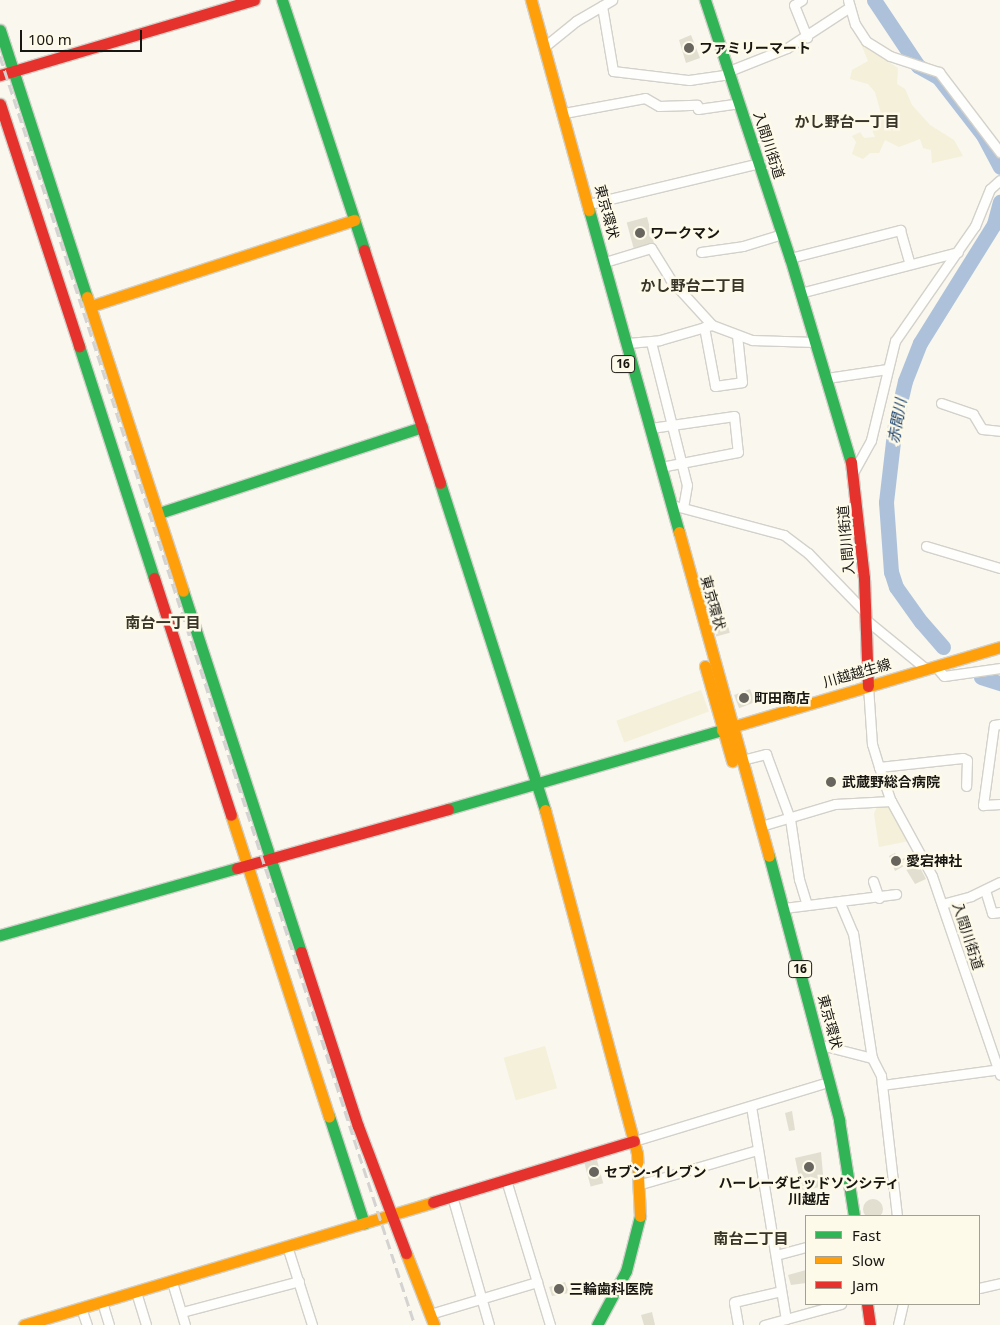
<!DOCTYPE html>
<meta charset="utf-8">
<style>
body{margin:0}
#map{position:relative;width:1000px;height:1325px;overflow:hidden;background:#f9f7ee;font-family:"Noto Sans","Noto Sans JP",sans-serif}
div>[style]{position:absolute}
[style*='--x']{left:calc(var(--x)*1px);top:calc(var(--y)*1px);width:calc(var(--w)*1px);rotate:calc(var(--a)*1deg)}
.green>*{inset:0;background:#f5f0d9;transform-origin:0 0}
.river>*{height:15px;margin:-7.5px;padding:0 7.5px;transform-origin:7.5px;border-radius:7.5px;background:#adc2da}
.building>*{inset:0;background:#e2dfd1;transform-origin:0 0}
.round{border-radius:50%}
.roads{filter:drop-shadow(1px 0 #d3d1ca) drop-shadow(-1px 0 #d3d1ca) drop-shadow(0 1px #d3d1ca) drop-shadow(0 -1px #d3d1ca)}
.street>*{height:9px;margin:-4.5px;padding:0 4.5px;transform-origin:4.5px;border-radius:4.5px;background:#fefefc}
.fast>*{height:11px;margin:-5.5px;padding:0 5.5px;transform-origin:5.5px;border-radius:5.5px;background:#30b455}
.slow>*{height:11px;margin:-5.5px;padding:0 5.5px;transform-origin:5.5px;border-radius:5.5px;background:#ff9f0a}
.jam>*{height:11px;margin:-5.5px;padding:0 5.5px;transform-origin:5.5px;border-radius:5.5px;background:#e5322d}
.rail>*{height:2.5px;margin-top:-1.25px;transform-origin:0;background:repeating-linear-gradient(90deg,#d4d3d1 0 10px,transparent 0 15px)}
.dots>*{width:14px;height:14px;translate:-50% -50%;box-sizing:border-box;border:2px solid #fefae9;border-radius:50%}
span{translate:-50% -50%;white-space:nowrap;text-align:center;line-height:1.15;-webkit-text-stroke:5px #fefae9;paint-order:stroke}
.shield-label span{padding:1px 4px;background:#fefae9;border:1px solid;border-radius:4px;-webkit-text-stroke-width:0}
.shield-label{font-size:12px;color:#181611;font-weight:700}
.poi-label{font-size:14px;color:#181611;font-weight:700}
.left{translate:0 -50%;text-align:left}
.street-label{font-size:14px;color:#181611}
.neighbourhood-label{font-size:15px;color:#393629;font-weight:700}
.water-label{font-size:15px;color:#163f6f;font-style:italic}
.legend{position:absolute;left:805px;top:1215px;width:175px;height:90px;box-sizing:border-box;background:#fefae9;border:1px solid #a29f93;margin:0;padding:6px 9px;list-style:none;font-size:15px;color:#181611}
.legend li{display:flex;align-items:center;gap:10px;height:25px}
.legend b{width:25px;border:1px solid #a29f93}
.scale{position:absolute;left:20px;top:30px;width:122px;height:22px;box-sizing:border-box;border:2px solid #181611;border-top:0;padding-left:6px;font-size:15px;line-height:18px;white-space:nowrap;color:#181611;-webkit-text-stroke:4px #fefae9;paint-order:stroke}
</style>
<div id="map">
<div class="green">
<i style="clip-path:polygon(861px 44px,898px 68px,897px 84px,905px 89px,912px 105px,930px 125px,954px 140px,963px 156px,932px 163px,931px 150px,923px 148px,920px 139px,899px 147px,885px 140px,879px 153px,870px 153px,863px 159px,852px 154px,856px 142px,852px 136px,860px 132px,864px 138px,875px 137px,871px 127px,881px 123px,882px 117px,875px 92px,868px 84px,850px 79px,852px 70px,868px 61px)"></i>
<i style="left:701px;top:690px;width:23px;height:90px;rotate:70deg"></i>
<i style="clip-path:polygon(878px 804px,889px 804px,909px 841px,879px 847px,874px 814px)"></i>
<i style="left:545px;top:1046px;width:44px;height:43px;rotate:74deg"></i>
</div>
<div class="river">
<i style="--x:874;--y:0;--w:79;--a:56.3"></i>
<i style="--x:918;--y:66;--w:23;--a:29"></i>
<i style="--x:938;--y:77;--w:73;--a:52.2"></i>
<i style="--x:983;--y:135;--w:36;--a:62"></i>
<i style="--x:943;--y:647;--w:33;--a:-131"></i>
<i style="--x:921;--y:622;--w:43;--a:-125.5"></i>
<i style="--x:896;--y:587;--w:16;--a:-108"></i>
<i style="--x:891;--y:572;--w:70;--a:-94.1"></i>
<i style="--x:886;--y:502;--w:79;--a:-83.4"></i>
<i style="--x:895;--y:424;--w:44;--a:-76.9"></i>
<i style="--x:905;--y:381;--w:41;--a:-68.5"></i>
<i style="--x:920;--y:343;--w:140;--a:-58.1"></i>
<i style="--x:994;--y:224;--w:23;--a:-75"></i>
<i style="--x:981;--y:677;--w:20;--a:18"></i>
</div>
<div class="building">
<i style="clip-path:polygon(691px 35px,700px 58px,686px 63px,679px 40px)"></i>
<i style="left:647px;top:217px;width:27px;height:21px;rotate:75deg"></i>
<i style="left:721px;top:600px;width:34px;height:14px;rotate:75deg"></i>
<i style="left:750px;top:689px;width:14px;height:17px;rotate:69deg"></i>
<i style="clip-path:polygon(895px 853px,900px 860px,913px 854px,926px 879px,915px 884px,904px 866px,895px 871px,889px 856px)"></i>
<i style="clip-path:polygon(792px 1111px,795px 1130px,789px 1131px,785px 1113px)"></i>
<i style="clip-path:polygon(821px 1152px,824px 1186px,802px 1191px,795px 1158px)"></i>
<i style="left:597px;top:1160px;width:24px;height:13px;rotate:75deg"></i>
<i class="round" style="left:863px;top:1199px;width:20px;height:20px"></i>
<i style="clip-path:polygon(806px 1270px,806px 1283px,791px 1285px,788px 1275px)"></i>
<i style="clip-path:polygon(565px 1282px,569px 1293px,552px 1296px,549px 1287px)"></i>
<i style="clip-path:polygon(652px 1312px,655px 1325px,644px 1325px,641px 1315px)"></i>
</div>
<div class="roads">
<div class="street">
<i style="--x:802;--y:0;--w:9;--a:148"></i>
<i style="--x:794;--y:5;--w:35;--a:68"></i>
<i style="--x:848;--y:0;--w:25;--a:74"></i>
<i style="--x:855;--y:24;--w:20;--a:57"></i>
<i style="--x:866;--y:41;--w:28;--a:32"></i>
<i style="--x:890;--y:56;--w:52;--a:18.1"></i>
<i style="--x:939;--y:72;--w:101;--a:52.7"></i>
<i style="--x:602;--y:6;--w:66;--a:80.4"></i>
<i style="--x:613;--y:71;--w:77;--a:6.8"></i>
<i style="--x:689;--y:80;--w:41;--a:-8.3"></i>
<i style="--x:544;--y:47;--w:41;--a:-39.1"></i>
<i style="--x:576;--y:21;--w:42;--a:-30.3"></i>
<i style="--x:729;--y:71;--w:62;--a:-21.6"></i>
<i style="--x:787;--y:48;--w:75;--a:-33.1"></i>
<i style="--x:564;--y:113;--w:82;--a:-10.5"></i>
<i style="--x:645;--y:98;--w:16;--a:30"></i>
<i style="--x:659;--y:106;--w:38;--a:-2"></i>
<i style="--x:697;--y:105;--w:4;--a:76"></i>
<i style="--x:698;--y:109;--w:42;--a:-8.1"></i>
<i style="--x:589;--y:204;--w:176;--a:-13.5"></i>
<i style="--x:701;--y:252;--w:42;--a:-8.1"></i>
<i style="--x:743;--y:246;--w:41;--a:-17.1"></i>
<i style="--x:790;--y:258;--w:114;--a:-14.3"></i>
<i style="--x:900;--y:230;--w:35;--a:74"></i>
<i style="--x:605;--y:262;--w:48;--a:-16.9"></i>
<i style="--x:651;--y:248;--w:36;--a:58"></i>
<i style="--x:670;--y:279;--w:62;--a:47.6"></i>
<i style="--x:800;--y:293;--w:163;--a:-14.5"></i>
<i style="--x:704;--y:327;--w:60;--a:79.4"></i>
<i style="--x:715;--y:386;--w:27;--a:-8"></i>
<i style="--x:742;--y:382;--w:47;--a:-96.1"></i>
<i style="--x:651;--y:342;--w:147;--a:75.9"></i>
<i style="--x:687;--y:485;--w:22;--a:100"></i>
<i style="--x:628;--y:343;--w:32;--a:-5"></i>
<i style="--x:660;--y:340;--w:54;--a:-16.1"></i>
<i style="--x:712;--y:325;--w:43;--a:20.6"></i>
<i style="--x:752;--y:340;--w:63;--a:1.8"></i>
<i style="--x:827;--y:378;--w:61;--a:-8.5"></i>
<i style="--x:941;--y:403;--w:34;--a:19"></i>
<i style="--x:973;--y:414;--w:17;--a:59"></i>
<i style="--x:982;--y:429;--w:18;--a:6"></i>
<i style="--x:651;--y:428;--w:84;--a:-8.2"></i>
<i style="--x:734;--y:416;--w:36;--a:84"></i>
<i style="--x:738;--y:452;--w:78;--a:169"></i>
<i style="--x:854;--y:471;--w:35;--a:-61"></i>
<i style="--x:871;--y:440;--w:102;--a:-76.4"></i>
<i style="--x:895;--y:341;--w:140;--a:-55.2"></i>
<i style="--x:975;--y:226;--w:40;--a:-68"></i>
<i style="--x:990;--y:189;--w:13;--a:-42"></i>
<i style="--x:672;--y:505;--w:116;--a:15"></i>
<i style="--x:784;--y:535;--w:30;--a:37"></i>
<i style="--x:808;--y:553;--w:82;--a:46"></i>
<i style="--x:926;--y:546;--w:77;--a:16.6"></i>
<i style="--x:865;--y:619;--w:79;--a:39.3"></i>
<i style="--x:935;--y:666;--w:13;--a:48"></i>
<i style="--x:944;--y:676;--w:57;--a:-8.1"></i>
<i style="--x:868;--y:686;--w:58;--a:86.1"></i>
<i style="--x:872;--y:744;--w:24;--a:73"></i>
<i style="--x:879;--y:767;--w:36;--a:71"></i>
<i style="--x:891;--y:801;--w:85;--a:61.3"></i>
<i style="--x:932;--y:876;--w:210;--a:71.1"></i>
<i style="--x:1000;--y:724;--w:6;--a:171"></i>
<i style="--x:994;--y:725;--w:81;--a:97.8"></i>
<i style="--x:983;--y:805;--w:17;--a:-3"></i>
<i style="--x:742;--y:760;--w:25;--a:-14"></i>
<i style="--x:766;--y:754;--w:69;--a:69.7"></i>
<i style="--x:790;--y:819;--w:61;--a:81.5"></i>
<i style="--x:799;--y:879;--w:27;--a:73"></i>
<i style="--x:879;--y:767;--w:84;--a:-6.1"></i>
<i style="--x:963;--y:758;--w:4;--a:27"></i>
<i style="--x:967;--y:760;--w:26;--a:92"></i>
<i style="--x:761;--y:826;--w:77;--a:-16.6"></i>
<i style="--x:835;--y:804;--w:56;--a:-3.1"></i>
<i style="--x:873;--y:881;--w:18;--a:71"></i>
<i style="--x:985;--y:890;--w:24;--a:73"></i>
<i style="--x:992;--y:913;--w:8;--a:-7"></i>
<i style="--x:840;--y:903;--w:33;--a:67"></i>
<i style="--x:853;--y:933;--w:126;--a:81.4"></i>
<i style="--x:942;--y:904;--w:30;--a:-15"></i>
<i style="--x:971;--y:896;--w:32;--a:-26"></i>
<i style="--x:784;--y:908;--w:113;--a:-7.1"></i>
<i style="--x:821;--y:1045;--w:53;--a:14.3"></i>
<i style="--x:872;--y:1058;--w:20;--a:63"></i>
<i style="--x:881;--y:1076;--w:141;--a:83.5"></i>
<i style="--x:882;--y:1085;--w:119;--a:-7.7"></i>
<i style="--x:751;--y:1106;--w:216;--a:80.7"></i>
<i style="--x:634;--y:1141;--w:196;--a:-16.9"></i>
<i style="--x:506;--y:1180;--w:152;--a:73.1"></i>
<i style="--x:641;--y:1184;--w:121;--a:-16.3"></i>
<i style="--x:452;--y:1196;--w:134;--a:74"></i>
<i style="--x:287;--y:1246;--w:83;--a:72.4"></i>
<i style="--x:776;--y:1255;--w:31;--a:-15"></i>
<i style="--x:172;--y:1282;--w:45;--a:73.2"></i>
<i style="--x:979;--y:1288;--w:22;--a:-13"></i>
<i style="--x:136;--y:1292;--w:34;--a:73"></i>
<i style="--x:102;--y:1302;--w:24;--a:73"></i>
<i style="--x:81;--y:1308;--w:18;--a:71"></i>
<i style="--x:182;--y:1312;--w:121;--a:-14.8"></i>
<i style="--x:430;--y:1314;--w:112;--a:-16.7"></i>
<i style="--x:738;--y:1325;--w:23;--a:-100"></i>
<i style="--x:734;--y:1302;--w:48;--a:-13.2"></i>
<i style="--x:764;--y:1325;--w:80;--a:-15.3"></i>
<i style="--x:898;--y:1325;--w:22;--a:-77"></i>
</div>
<div class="fast">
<i style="--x:282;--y:0;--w:263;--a:71.8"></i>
<i style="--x:705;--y:0;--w:272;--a:71.8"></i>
<i style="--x:790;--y:258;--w:213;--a:73.4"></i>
<i style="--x:0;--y:30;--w:281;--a:72"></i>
<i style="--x:589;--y:210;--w:334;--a:74.4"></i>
<i style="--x:79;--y:346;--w:244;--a:72.1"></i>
<i style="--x:440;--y:483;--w:343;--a:72.2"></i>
<i style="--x:159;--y:513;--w:277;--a:-18.1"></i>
<i style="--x:183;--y:591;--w:380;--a:71.9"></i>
<i style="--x:448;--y:809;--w:285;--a:-16.1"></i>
<i style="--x:769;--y:856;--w:273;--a:75.1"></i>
<i style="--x:839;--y:1120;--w:97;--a:81.1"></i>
<i style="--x:0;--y:935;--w:246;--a:-15.8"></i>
<i style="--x:329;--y:1116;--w:113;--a:71.9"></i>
<i style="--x:597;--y:1325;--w:61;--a:-61.8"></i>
<i style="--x:626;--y:1271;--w:57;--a:-75.7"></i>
</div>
<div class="slow">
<i style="--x:531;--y:0;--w:218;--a:74.6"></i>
<i style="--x:87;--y:297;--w:309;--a:71.9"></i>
<i style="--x:91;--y:306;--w:277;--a:-18.1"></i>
<i style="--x:679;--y:532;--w:336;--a:74.5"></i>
<i style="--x:705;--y:666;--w:99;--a:74.1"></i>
<i style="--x:722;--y:730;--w:290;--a:-16.6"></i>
<i style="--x:545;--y:810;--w:355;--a:75"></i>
<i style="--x:637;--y:1153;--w:63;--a:87.3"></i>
<i style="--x:231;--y:815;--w:317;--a:72"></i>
<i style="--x:406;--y:1253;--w:77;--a:68.7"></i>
<i style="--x:24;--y:1325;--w:427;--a:-16.7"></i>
</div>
<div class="jam">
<i style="--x:0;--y:75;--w:265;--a:-16.5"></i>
<i style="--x:0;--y:104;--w:255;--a:71.9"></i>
<i style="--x:364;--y:250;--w:245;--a:71.9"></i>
<i style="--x:851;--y:462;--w:117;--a:83.6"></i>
<i style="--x:864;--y:578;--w:108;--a:87.9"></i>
<i style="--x:154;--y:578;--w:249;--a:72"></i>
<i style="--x:237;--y:868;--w:219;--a:-15.6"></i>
<i style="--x:301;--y:952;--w:183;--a:71.9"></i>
<i style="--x:358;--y:1126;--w:136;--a:69.3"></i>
<i style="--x:433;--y:1202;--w:210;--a:-16.9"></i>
<i style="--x:867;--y:1304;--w:21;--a:82"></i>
</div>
</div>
<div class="rail">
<i style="--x:0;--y:56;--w:1335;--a:71.89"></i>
</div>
<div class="dots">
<i style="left:689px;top:48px;background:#67655e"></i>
<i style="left:640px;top:233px;background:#67655e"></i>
<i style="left:744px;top:698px;background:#67655e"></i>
<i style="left:831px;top:782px;background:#67655e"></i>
<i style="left:896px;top:861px;background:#67655e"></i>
<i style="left:809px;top:1167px;background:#67655e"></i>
<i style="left:594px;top:1172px;background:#67655e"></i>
<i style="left:559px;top:1289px;background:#67655e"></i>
</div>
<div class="shield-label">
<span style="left:623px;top:364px">16</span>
<span style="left:800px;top:969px">16</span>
</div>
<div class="poi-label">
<span class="left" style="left:699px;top:48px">ファミリーマート</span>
<span class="left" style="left:650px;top:233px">ワークマン</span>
<span class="left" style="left:754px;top:698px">町田商店</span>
<span class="left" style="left:842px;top:782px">武蔵野総合病院</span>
<span class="left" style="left:906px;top:861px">愛宕神社</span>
<span class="left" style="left:604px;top:1172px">セブン-イレブン</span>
<span style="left:809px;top:1191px">ハーレーダビッドソンシティ<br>川越店</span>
<span class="left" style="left:569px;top:1289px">三輪歯科医院</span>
</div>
<div class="street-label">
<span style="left:769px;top:145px;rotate:72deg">入間川街道</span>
<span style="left:607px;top:212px;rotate:75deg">東京環状</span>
<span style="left:846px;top:540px;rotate:-95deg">入間川街道</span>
<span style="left:713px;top:603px;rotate:74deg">東京環状</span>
<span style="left:857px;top:673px;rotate:-16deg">川越越生線</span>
<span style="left:968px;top:936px;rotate:72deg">入間川街道</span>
<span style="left:830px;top:1022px;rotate:75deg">東京環状</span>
</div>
<div class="neighbourhood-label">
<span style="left:847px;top:122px">かし野台一丁目</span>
<span style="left:693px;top:286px">かし野台二丁目</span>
<span style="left:163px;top:623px">南台一丁目</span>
<span style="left:751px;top:1239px">南台二丁目</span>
</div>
<div class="water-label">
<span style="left:897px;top:421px;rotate:-80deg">赤間川</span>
</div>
<ul class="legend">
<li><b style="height:6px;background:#30b455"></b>Fast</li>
<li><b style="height:6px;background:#ff9f0a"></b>Slow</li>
<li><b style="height:6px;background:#e5322d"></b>Jam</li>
</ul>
<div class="scale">100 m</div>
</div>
